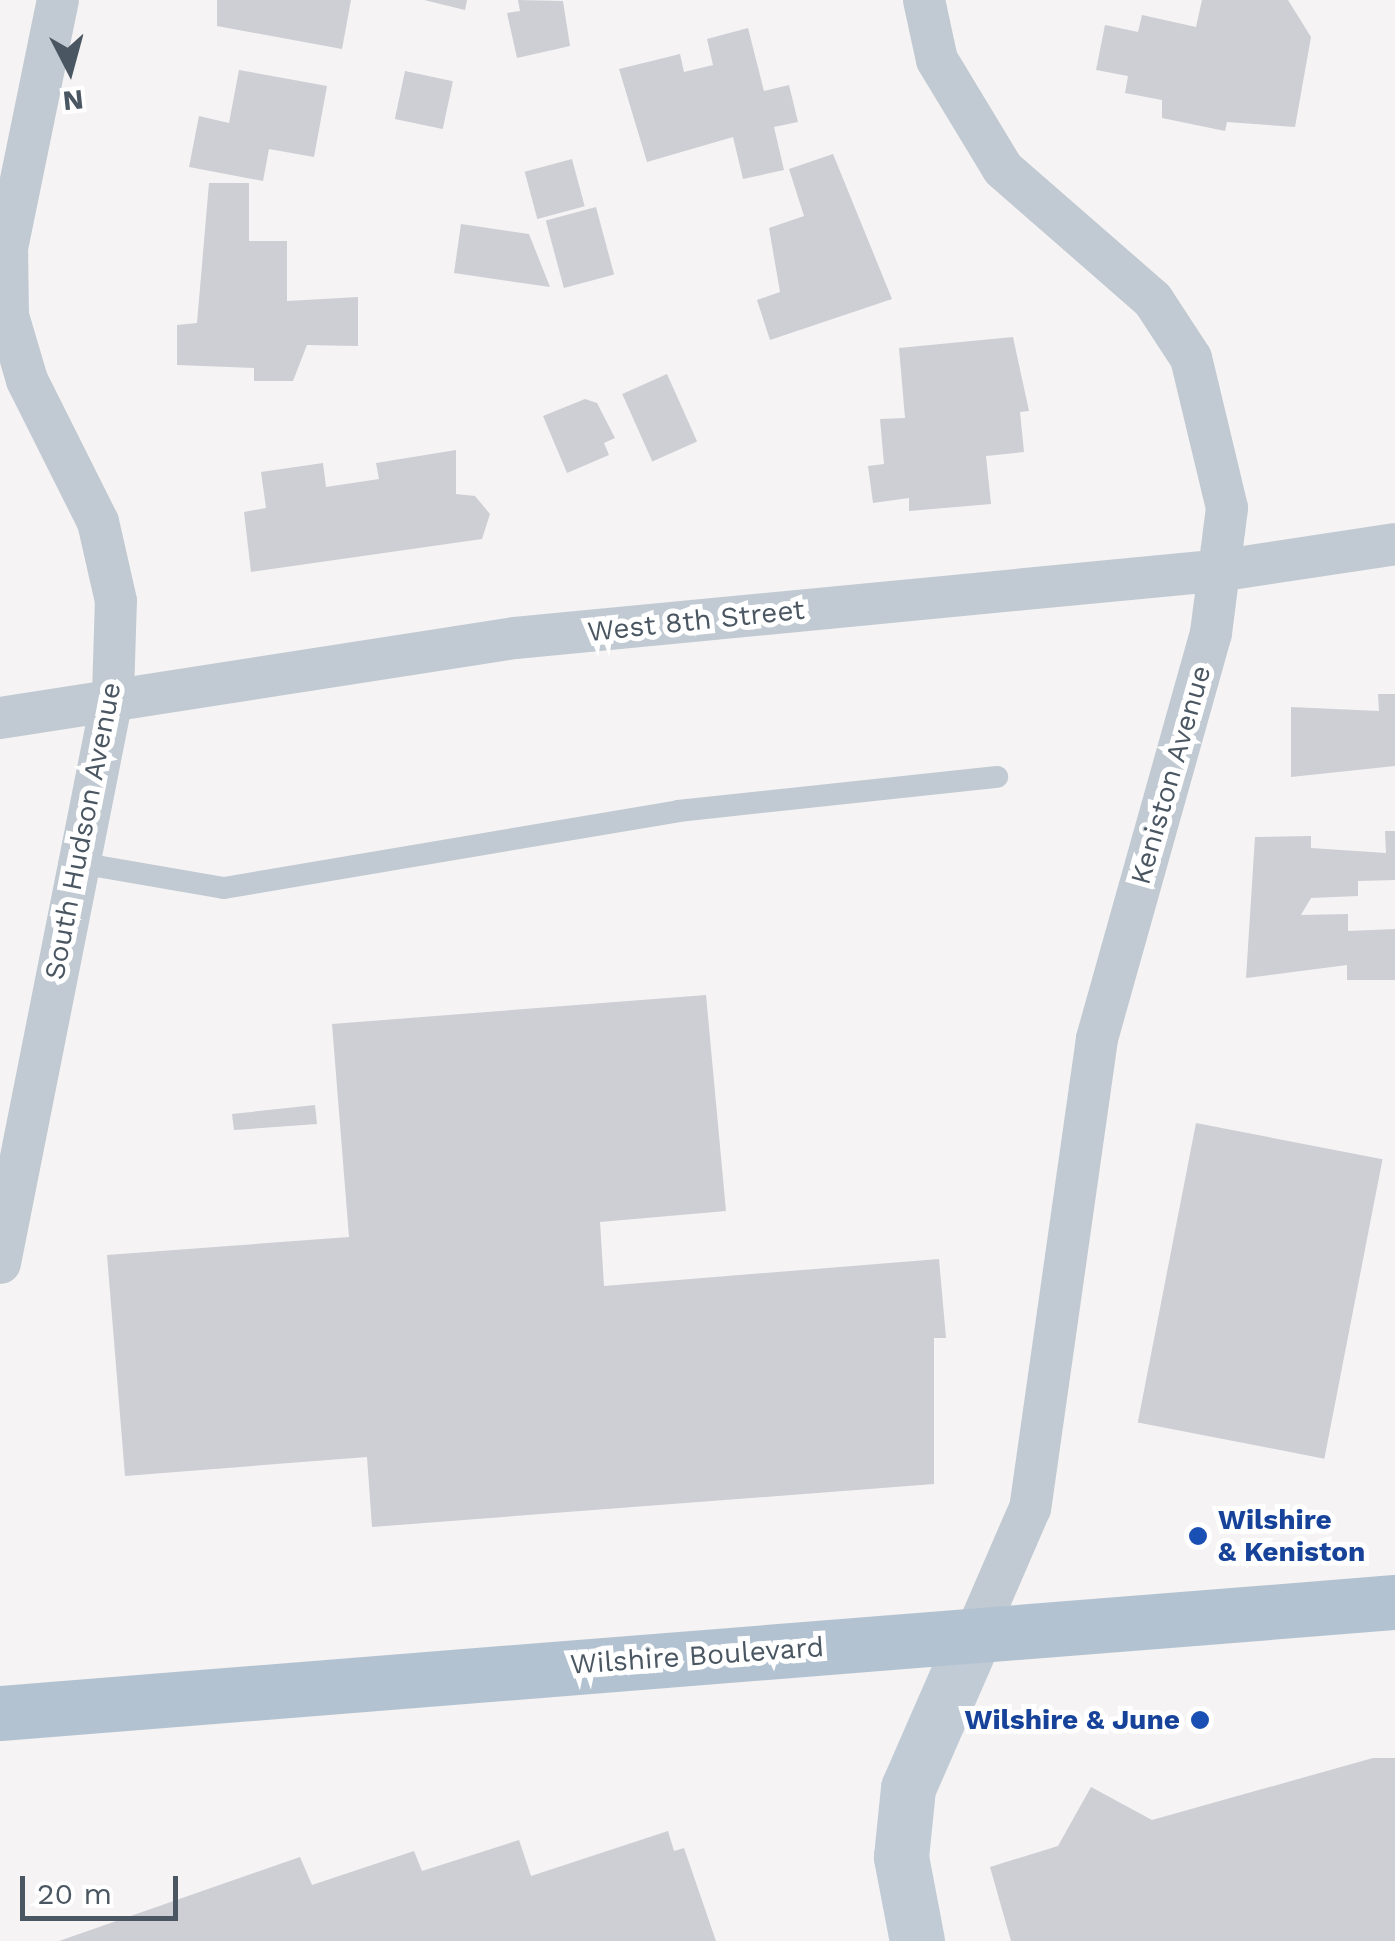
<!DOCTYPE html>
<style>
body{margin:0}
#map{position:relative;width:1395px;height:1941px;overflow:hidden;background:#f5f3f3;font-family:"Work Sans",sans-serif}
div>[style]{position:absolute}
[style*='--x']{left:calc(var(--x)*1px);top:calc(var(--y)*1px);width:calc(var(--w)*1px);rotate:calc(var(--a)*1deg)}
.building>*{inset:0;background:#cdcfd5;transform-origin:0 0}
.lane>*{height:22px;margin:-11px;padding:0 11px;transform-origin:11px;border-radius:11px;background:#c1cad2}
.street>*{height:42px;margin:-21px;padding:0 21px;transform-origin:21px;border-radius:21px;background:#c1cad2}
.secondary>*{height:55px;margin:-27.5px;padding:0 27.5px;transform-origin:27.5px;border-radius:27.5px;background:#c1cbd6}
.primary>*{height:55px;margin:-27.5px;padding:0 27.5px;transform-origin:27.5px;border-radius:27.5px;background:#b3c2d1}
.dots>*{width:28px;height:28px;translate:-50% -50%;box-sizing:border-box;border:5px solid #fff;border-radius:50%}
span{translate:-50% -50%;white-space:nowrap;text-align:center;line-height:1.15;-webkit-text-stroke:10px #fff;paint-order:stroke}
.street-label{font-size:28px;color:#4a5661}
.transit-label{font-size:28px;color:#164399;font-weight:700}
.left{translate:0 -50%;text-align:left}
.right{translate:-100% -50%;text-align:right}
.north{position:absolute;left:20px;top:20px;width:100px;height:100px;-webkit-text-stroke:8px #fff;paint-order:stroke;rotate:174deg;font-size:28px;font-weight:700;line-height:40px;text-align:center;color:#4a5661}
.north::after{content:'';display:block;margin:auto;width:35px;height:45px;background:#4a5661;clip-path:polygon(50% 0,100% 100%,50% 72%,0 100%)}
.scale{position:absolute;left:20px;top:1876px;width:158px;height:45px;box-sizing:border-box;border:5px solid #4a5661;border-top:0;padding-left:12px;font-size:30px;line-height:35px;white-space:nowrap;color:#4a5661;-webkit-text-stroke:8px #fff;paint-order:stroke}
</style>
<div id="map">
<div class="building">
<i style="clip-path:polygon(217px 0,351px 0,342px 49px,217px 26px)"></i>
<i style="clip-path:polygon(424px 0,467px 0,465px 10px)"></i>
<i style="clip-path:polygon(518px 0,563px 1px,570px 46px,517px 58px,507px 13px,520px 11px)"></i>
<i style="clip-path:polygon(1202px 0,1288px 0,1311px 37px,1295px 127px,1227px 122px,1225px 131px,1162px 118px,1162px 100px,1125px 93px,1128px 76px,1096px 70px,1105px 25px,1138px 32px,1142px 15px,1196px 27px)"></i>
<i style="clip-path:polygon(748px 28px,764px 91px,789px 85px,798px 122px,774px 127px,784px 170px,743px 179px,733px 137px,647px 162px,619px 69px,680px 54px,684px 72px,713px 65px,707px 39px)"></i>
<i style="clip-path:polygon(239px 70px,327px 86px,314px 157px,269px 149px,263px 181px,189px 167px,199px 116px,229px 123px)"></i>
<i style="left:405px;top:71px;width:49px;height:49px;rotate:12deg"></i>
<i style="clip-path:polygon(833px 154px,892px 299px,770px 340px,757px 300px,780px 292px,769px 228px,804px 216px,789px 169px)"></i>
<i style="left:572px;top:159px;width:49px;height:49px;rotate:75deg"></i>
<i style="clip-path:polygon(209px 183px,249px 183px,249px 241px,287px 241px,287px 301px,358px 297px,358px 346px,307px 345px,293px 381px,254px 381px,254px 368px,177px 365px,177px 325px,197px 323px)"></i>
<i style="left:596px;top:207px;width:70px;height:52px;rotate:75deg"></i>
<i style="clip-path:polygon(461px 224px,529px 234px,550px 287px,454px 273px)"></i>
<i style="clip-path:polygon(1013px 337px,1029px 411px,1020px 412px,1024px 452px,986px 456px,991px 504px,909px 511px,909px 498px,873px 503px,868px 466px,884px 464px,880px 419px,905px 418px,899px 348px)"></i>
<i style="left:667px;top:374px;width:74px;height:49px;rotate:66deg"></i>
<i style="clip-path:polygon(585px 399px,597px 403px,615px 438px,604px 443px,609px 455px,567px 473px,543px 416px)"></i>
<i style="clip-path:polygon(456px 450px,456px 494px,475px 496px,490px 514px,482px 539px,251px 572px,244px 512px,266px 508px,261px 472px,323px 463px,326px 487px,379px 479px,376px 463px)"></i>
<i style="clip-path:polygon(1378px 694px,1395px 694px,1395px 766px,1291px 777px,1291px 707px,1379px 711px)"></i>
<i style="clip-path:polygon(1385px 831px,1395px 831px,1395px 880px,1358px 881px,1358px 896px,1311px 898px,1301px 915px,1348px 914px,1348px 931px,1395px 929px,1395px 980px,1347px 980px,1347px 965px,1246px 978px,1255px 837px,1311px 836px,1311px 848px,1386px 853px)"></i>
<i style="clip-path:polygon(706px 995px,726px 1211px,600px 1222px,604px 1286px,939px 1259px,946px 1338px,934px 1338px,934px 1484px,372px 1527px,367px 1457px,125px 1476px,107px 1255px,349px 1237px,332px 1024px)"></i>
<i style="clip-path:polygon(315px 1105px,317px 1124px,234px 1130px,232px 1114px)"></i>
<i style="left:1196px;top:1123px;width:190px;height:305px;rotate:11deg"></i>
<i style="clip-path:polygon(1373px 1758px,1395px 1758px,1395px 1941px,1011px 1941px,990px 1867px,1058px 1846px,1091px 1787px,1152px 1820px)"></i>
<i style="clip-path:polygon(668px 1831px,674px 1851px,684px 1848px,716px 1941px,59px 1941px,300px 1857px,312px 1885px,414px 1851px,422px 1871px,519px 1840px,531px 1876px)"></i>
</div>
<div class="lane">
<i style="--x:79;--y:863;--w:147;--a:9.8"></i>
<i style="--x:224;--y:888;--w:460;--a:-9.6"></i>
<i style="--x:678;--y:811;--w:321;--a:-6.1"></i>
</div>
<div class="street">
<i style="--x:924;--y:0;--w:61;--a:77.8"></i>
<i style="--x:937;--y:60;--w:127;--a:58.8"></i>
<i style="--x:1003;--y:169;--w:199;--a:41.1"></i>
<i style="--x:1153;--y:300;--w:69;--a:56.8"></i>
<i style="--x:1191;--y:358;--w:154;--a:76.5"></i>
<i style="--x:1227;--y:508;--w:126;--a:97.3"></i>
<i style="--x:1211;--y:633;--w:422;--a:105.7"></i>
<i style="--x:1097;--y:1039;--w:474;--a:98.1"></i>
<i style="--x:1030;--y:1508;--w:138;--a:113.4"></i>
<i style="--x:0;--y:718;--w:521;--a:-8.83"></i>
<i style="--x:515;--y:638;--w:712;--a:-5.48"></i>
<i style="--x:1224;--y:570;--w:173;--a:-8.6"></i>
<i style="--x:0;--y:1263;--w:580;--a:-78.77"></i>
<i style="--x:113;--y:694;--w:93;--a:-88.2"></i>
<i style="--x:116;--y:601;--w:81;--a:-102.8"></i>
<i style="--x:98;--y:522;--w:159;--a:-116.6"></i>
<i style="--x:27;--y:380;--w:67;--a:-106.5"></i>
<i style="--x:8;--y:316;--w:68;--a:-90.8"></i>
<i style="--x:7;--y:248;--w:253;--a:-78.4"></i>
</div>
<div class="secondary">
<i style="--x:917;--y:1941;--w:86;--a:-100.8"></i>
<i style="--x:901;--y:1857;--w:69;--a:-84.2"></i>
<i style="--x:908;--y:1788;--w:167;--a:-66.4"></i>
</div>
<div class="primary">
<i style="--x:0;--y:1713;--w:1399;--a:-4.55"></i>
</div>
<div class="dots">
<i style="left:1198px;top:1536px;background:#1a4fb4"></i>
<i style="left:1200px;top:1720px;background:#1a4fb4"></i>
</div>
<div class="street-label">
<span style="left:696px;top:621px;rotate:-6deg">West 8th Street</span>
<span style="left:1171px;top:775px;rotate:-74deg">Keniston Avenue</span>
<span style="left:83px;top:831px;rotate:-79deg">South Hudson Avenue</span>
<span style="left:697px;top:1656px;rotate:-4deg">Wilshire Boulevard</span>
</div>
<div class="transit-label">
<span class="left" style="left:1218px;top:1536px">Wilshire<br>&amp; Keniston</span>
<span class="right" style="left:1180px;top:1720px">Wilshire &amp; June</span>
</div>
<div class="north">N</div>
<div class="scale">20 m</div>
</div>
